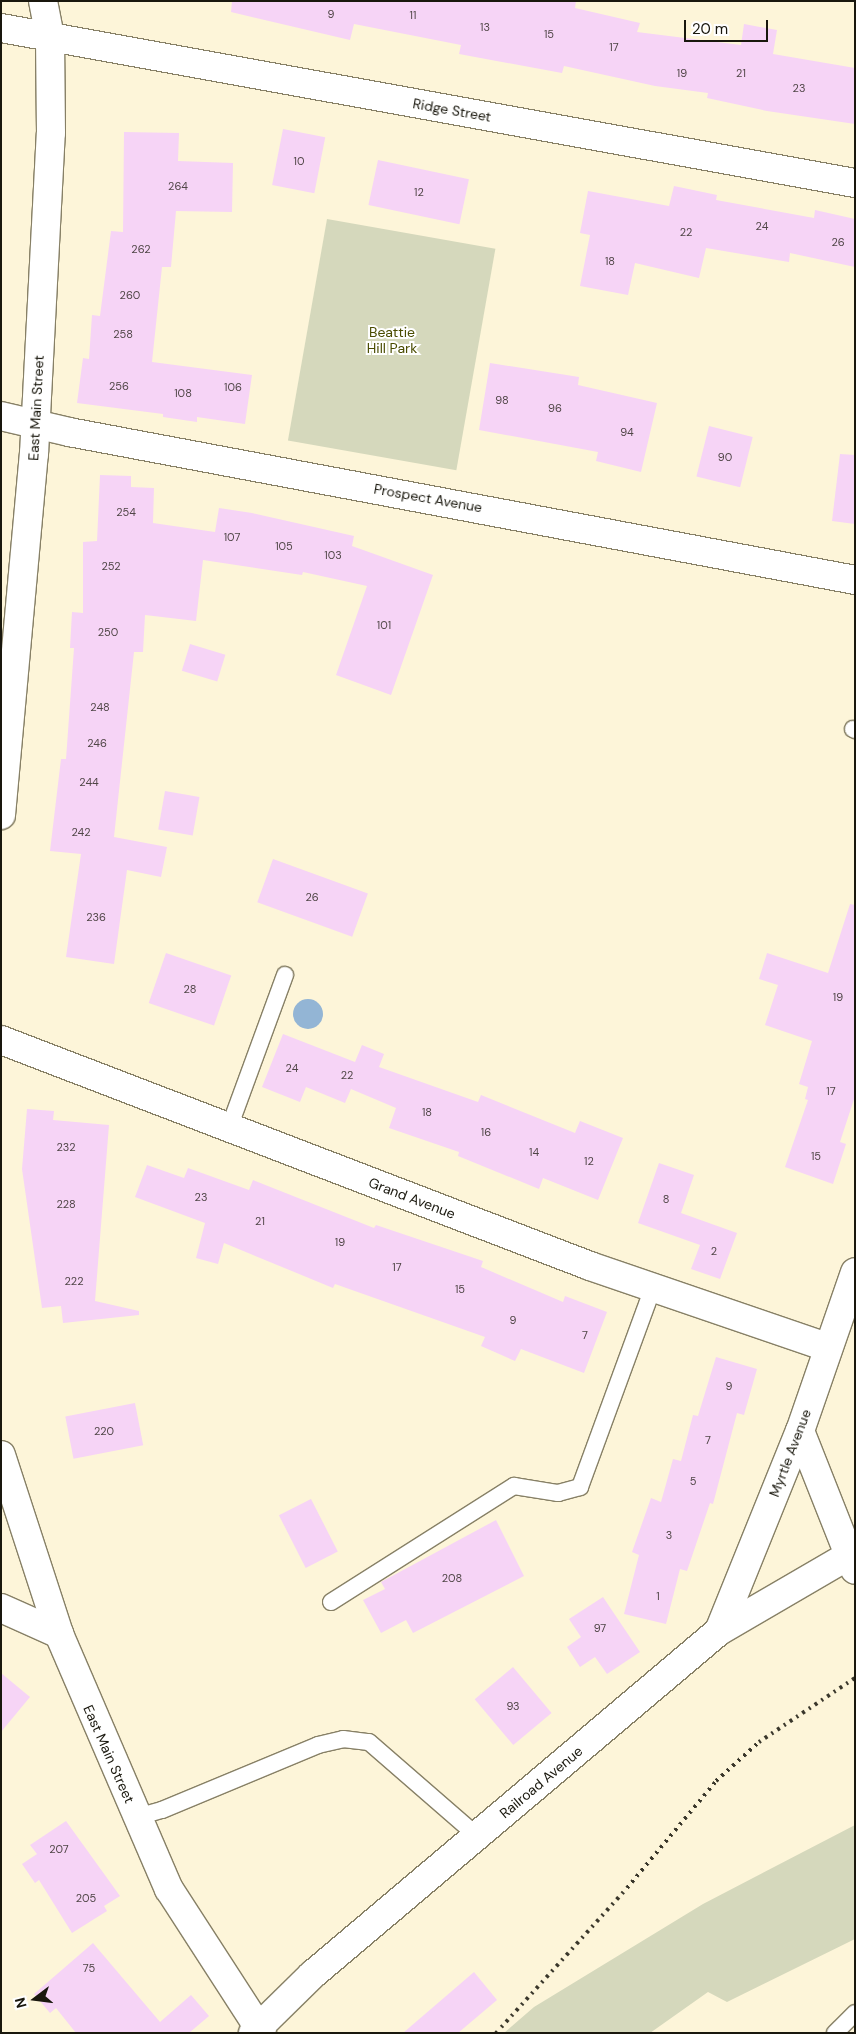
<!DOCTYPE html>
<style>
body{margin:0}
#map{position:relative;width:856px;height:2034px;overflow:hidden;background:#fdf5d9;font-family:"DM Sans",sans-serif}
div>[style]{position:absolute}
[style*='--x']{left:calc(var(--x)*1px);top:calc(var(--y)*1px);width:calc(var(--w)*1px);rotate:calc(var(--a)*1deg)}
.green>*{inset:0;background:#d5d8bc;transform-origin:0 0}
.water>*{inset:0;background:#93b5d5}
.round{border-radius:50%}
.building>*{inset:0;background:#f6d4f6;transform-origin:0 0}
.roads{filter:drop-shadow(1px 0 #878066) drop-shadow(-1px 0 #878066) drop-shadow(0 1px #878066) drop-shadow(0 -1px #878066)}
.lane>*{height:16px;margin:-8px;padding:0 8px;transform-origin:8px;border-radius:8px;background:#fff}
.street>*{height:28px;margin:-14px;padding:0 14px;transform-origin:14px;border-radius:14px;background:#fff}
.secondary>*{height:28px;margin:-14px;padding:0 14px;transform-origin:14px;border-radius:14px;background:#fff}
.rail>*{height:4px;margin-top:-2px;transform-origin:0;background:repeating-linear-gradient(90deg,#39362a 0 2.5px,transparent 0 7.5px)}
span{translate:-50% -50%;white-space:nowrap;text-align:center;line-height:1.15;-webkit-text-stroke:4px #fff;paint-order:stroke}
.number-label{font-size:11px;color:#504647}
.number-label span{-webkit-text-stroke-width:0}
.street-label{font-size:14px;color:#19170d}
.park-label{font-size:14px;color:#4a4c00}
.frame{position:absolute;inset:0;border:2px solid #19170d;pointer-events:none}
.north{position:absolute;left:10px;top:1974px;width:50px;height:50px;-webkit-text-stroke:4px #fff;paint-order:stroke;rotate:255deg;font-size:14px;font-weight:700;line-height:20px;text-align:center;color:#19170d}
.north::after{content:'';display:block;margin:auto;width:18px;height:22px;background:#19170d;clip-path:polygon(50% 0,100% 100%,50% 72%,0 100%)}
.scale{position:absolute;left:684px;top:20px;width:84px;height:22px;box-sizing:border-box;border:2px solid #19170d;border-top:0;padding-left:6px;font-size:15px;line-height:18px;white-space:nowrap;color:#19170d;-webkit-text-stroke:4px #fff;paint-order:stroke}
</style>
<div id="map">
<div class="green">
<i style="left:327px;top:219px;width:171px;height:225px;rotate:10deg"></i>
<i style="clip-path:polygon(855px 1825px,855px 1939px,727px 2002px,708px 1992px,650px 2033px,504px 2033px,534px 2007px,703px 1904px)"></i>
</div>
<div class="water">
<i class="round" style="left:293px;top:999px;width:30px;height:30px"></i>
</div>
<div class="building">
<i style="clip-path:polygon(232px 1px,576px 1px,575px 8px,640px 23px,637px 32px,741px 45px,744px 24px,777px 30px,773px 54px,855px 68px,855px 124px,767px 111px,707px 98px,708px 93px,655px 86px,564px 66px,562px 73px,459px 54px,461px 45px,354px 24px,350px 40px,231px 12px)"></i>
<i style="left:283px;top:129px;width:43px;height:57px;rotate:11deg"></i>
<i style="clip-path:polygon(124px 132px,179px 133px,178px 161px,233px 163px,232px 212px,176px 211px,171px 267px,162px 267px,152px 362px,252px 375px,245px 424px,197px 417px,197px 422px,163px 417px,163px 414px,77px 403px,83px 358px,89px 359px,92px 315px,100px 316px,111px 231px,123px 232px)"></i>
<i style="left:378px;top:160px;width:93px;height:46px;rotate:12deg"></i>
<i style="clip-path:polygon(674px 186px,717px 195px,716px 200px,814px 218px,815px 210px,855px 219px,855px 267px,790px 253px,789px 262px,706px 248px,699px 278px,635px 263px,628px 295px,580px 286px,590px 235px,580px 233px,588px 191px,669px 206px)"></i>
<i style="clip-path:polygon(490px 363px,579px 377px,578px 385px,657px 403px,641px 472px,596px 461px,598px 452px,479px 430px)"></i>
<i style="left:709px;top:426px;width:45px;height:52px;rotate:14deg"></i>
<i style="clip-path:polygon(840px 454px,855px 455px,855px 524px,832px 521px)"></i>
<i style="clip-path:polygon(100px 475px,131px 476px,131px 487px,154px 488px,153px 523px,215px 532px,219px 508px,252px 513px,354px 536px,352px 546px,433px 575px,391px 695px,336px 675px,367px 586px,303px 572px,302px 575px,203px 560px,196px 621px,145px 615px,143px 652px,134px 652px,114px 837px,167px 847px,161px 877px,127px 870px,114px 964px,66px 957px,81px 854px,50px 851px,61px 759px,66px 759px,74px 648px,70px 648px,72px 612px,83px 613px,83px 542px,97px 541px)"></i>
<i style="left:190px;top:644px;width:37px;height:28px;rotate:17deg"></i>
<i style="left:165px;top:791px;width:35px;height:39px;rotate:10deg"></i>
<i style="left:273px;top:859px;width:101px;height:46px;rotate:20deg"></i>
<i style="clip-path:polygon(850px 904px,855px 905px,855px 1096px,840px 1142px,846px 1144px,833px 1184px,785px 1167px,808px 1100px,805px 1099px,808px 1087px,799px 1084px,812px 1041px,765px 1025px,778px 985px,759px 979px,767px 953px,828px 973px)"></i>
<i style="left:166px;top:953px;width:69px;height:53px;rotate:19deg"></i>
<i style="clip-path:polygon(283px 1034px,355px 1062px,362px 1045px,384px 1054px,379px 1067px,478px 1102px,481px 1095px,575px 1133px,580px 1121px,623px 1138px,598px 1200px,543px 1178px,539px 1189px,458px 1156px,459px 1152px,389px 1128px,396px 1108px,351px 1089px,345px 1103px,306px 1087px,300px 1102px,262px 1087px)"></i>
<i style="clip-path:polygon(27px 1109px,54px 1111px,53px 1120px,109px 1125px,95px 1301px,139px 1311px,139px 1315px,63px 1323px,61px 1306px,42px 1308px,22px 1169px)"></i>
<i style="clip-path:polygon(659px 1163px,694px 1175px,681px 1213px,737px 1233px,720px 1279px,691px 1269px,700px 1245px,638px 1223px)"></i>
<i style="clip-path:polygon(147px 1165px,184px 1178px,188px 1168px,249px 1190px,253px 1180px,374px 1228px,376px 1225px,483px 1261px,481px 1267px,563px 1302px,565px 1296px,607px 1312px,584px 1373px,521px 1349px,515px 1361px,481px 1346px,485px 1337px,335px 1284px,333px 1288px,224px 1243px,218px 1264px,196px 1258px,205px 1223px,135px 1197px)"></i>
<i style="clip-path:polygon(716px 1357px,757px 1369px,744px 1415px,737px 1413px,713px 1504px,710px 1503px,687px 1571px,680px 1569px,666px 1624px,624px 1614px,639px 1555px,632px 1552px,651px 1498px,661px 1502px,673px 1459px,681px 1461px,693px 1415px,698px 1416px)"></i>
<i style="left:135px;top:1403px;width:43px;height:71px;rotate:79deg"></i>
<i style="left:311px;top:1499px;width:59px;height:36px;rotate:63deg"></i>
<i style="clip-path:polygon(496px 1520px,524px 1576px,413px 1633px,406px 1620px,381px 1633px,363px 1600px,385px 1589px,381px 1582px)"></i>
<i style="clip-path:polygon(603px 1597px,640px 1652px,607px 1674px,595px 1657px,580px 1667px,567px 1647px,581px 1637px,569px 1619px)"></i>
<i style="left:513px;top:1667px;width:60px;height:50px;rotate:50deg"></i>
<i style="clip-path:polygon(1px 1673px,30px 1697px,1px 1732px)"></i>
<i style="clip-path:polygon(66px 1821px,120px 1896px,104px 1906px,107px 1911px,72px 1933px,39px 1880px,35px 1883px,22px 1864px,37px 1854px,30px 1845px)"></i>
<i style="clip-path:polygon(93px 1943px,160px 2022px,191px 1995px,209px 2016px,189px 2033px,76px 2033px,56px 2008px,50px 2013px,34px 1994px)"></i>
<i style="clip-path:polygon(474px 1972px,497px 2000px,458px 2033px,403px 2033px)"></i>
</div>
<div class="roads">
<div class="lane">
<i style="--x:853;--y:729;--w:2;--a:27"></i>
<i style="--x:229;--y:1128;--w:163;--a:-69.9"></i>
<i style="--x:331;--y:1602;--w:217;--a:-32.4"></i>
<i style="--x:514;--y:1486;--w:45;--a:9"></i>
<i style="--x:558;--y:1493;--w:23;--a:-15"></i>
<i style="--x:580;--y:1487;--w:212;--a:-69.9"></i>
<i style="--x:137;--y:1817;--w:26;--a:-16"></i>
<i style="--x:162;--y:1810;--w:169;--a:-22.6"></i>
<i style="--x:318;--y:1745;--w:26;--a:-13"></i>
<i style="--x:343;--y:1739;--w:26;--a:7"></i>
<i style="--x:369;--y:1742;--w:143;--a:41"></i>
<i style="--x:835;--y:2033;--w:28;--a:-45"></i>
</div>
<div class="street">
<i style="--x:1;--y:28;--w:868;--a:10.29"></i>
<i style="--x:1;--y:416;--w:70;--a:13.2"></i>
<i style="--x:69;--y:432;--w:800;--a:10.66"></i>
<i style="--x:1;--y:1040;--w:631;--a:20.99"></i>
<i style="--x:590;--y:1266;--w:250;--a:18.9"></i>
<i style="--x:800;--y:1431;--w:149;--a:68.4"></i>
<i style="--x:1;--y:1608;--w:64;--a:24.1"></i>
<i style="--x:719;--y:1631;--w:216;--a:-68"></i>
<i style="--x:800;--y:1431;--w:168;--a:-70.9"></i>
<i style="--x:253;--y:2033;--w:83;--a:-44.5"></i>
<i style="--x:312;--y:1975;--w:533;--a:-40.2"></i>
<i style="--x:719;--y:1631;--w:157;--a:-30.2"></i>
</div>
<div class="secondary">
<i style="--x:1;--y:815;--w:363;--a:-84.8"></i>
<i style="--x:34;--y:454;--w:321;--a:-87"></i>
<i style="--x:51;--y:133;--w:96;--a:-90.6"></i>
<i style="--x:50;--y:37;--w:37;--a:-101"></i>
<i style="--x:1;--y:1455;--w:188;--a:72"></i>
<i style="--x:59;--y:1634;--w:278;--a:66.7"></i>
<i style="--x:169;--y:1889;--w:171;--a:57.1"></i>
</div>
</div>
<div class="rail">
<i style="--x:496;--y:2033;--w:195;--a:-47.9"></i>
<i style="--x:627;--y:1888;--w:139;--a:-50.2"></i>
<i style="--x:716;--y:1781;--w:58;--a:-42.2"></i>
<i style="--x:759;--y:1742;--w:115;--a:-33.7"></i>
</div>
<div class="number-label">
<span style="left:331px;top:14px">9</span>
<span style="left:413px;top:15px">11</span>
<span style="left:485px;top:27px">13</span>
<span style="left:549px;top:34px">15</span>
<span style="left:614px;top:47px">17</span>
<span style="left:682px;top:73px">19</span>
<span style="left:741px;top:73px">21</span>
<span style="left:799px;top:88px">23</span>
<span style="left:299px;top:161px">10</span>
<span style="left:178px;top:186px">264</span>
<span style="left:419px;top:192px">12</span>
<span style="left:762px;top:226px">24</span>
<span style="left:686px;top:232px">22</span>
<span style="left:838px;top:242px">26</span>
<span style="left:141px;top:249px">262</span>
<span style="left:610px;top:261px">18</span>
<span style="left:130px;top:295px">260</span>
<span style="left:123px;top:334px">258</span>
<span style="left:119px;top:386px">256</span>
<span style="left:233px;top:387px">106</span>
<span style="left:183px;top:393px">108</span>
<span style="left:502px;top:400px">98</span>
<span style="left:555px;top:408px">96</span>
<span style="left:627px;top:432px">94</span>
<span style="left:725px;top:457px">90</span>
<span style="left:126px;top:512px">254</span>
<span style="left:232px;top:537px">107</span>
<span style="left:284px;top:546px">105</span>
<span style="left:333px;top:555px">103</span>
<span style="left:111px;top:566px">252</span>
<span style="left:384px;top:625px">101</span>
<span style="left:108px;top:632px">250</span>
<span style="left:100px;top:707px">248</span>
<span style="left:97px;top:743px">246</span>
<span style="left:89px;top:782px">244</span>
<span style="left:81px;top:832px">242</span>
<span style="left:312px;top:897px">26</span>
<span style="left:96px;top:917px">236</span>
<span style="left:190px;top:989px">28</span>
<span style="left:838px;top:997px">19</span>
<span style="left:292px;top:1068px">24</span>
<span style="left:347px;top:1075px">22</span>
<span style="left:831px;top:1091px">17</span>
<span style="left:427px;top:1112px">18</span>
<span style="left:486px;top:1132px">16</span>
<span style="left:66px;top:1147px">232</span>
<span style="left:534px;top:1152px">14</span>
<span style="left:816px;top:1156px">15</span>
<span style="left:589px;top:1161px">12</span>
<span style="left:201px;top:1197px">23</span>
<span style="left:666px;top:1199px">8</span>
<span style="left:66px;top:1204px">228</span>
<span style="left:260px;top:1221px">21</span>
<span style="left:340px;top:1242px">19</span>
<span style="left:714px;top:1251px">2</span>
<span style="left:397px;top:1267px">17</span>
<span style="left:74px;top:1281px">222</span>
<span style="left:460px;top:1289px">15</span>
<span style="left:513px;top:1320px">9</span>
<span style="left:585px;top:1335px">7</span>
<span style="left:729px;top:1386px">9</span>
<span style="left:104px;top:1431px">220</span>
<span style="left:708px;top:1440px">7</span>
<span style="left:693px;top:1481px">5</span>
<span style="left:669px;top:1535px">3</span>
<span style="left:452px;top:1578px">208</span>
<span style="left:658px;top:1596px">1</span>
<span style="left:600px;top:1628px">97</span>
<span style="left:513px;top:1706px">93</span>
<span style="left:59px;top:1849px">207</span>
<span style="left:86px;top:1898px">205</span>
<span style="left:89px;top:1968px">75</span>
</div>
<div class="street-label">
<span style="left:452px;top:110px;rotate:10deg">Ridge Street</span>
<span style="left:36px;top:408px;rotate:-87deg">East Main Street</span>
<span style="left:428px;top:498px;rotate:10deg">Prospect Avenue</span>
<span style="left:412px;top:1198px;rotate:21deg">Grand Avenue</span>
<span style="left:790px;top:1453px;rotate:-69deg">Myrtle Avenue</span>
<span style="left:109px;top:1754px;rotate:66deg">East Main Street</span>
<span style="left:541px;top:1782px;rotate:-40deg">Railroad Avenue</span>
</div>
<div class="park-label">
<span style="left:392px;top:340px">Beattie<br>Hill Park</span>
</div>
<div class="frame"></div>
<div class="north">N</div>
<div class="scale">20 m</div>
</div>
